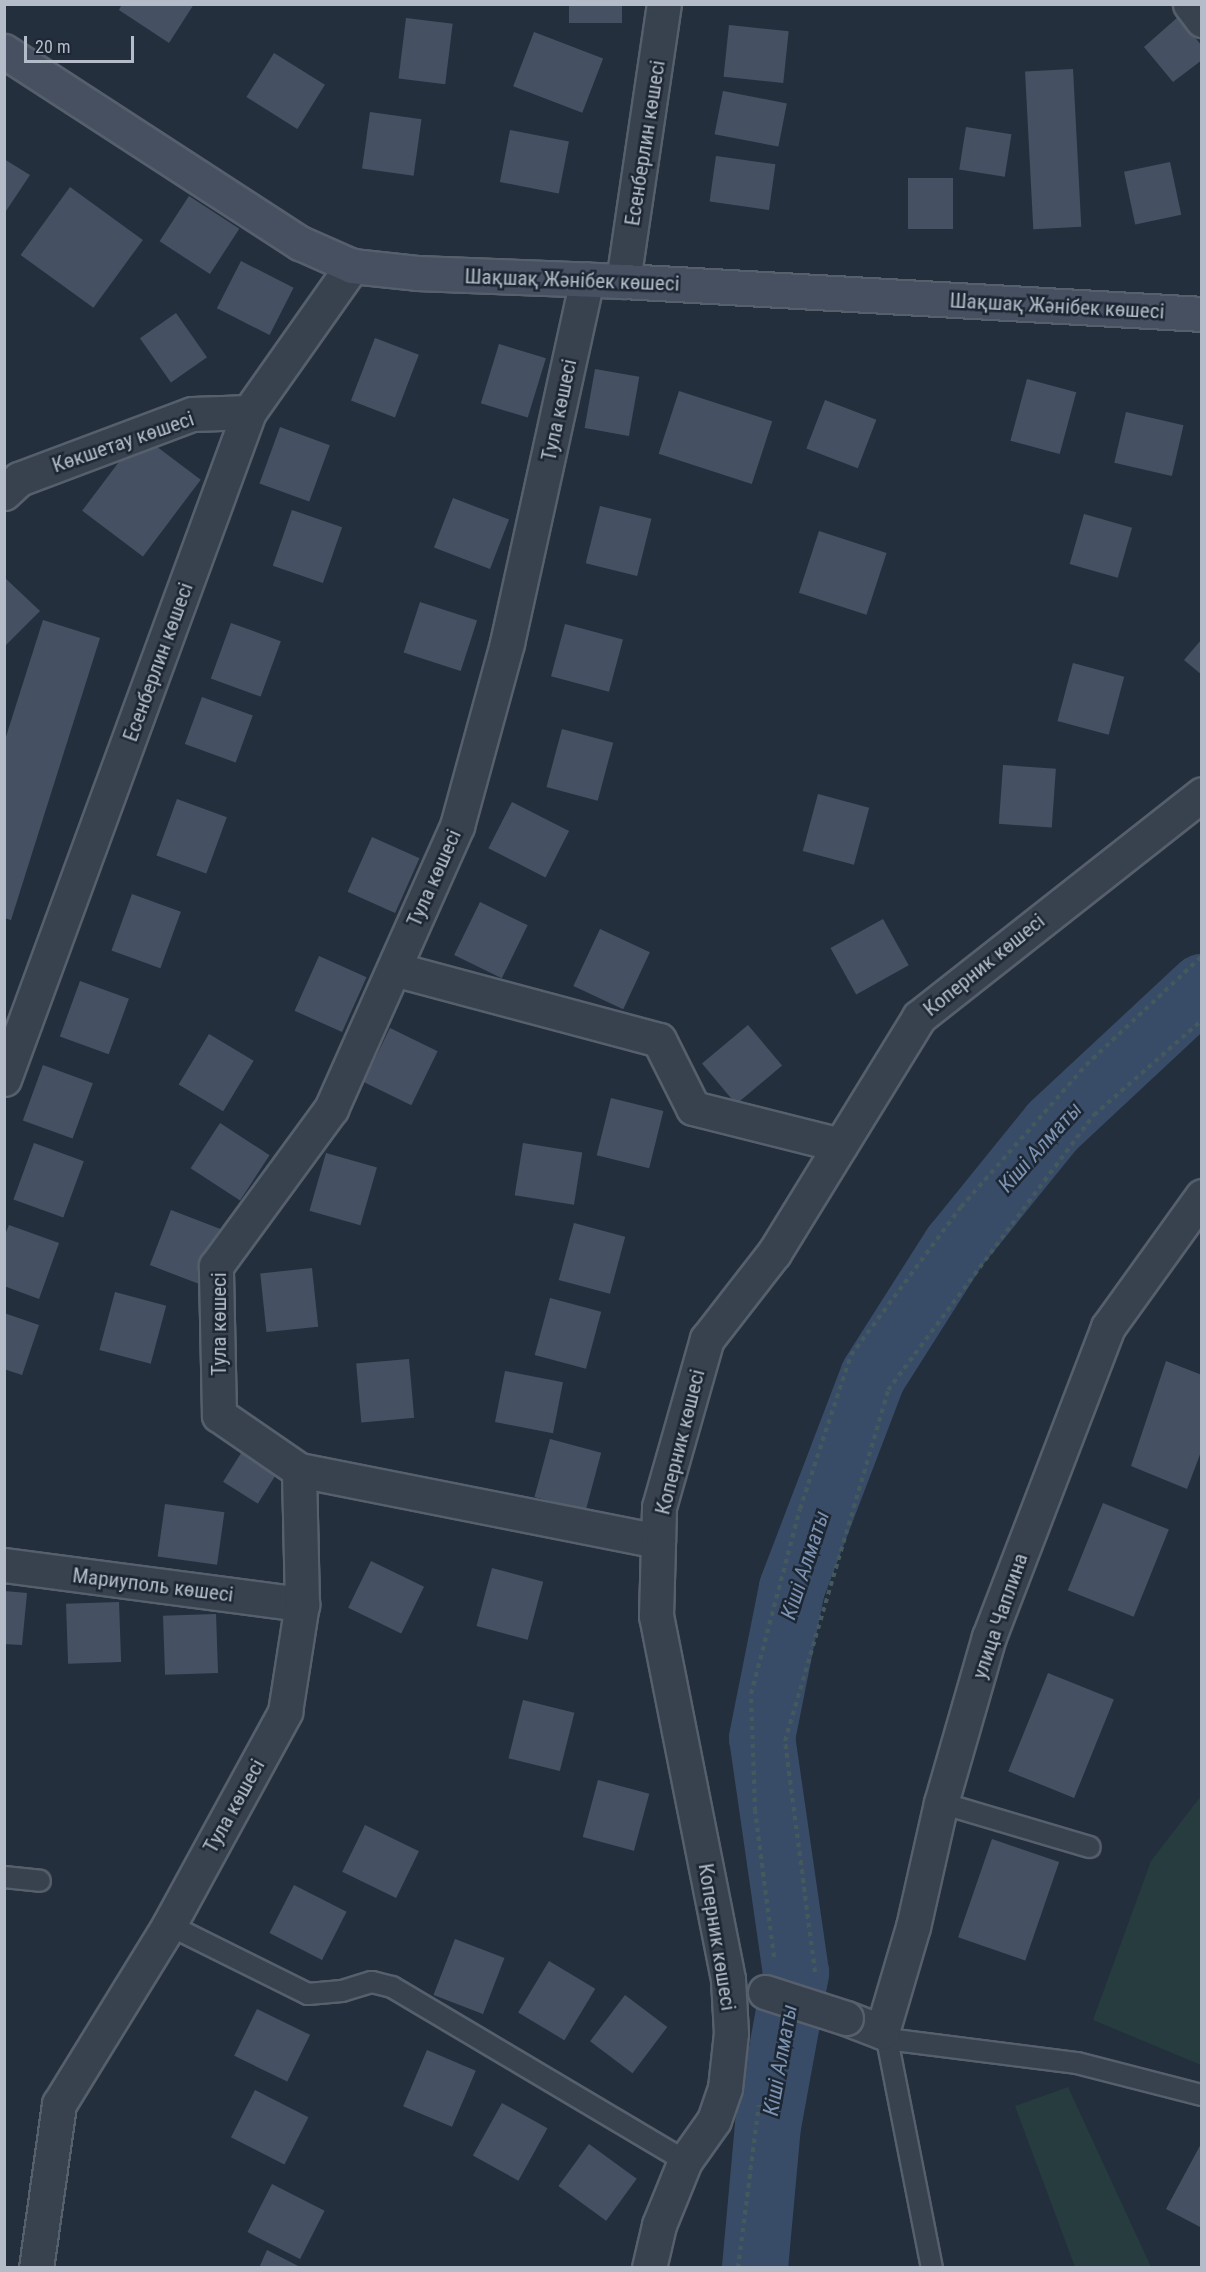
<!DOCTYPE html>
<meta charset="utf-8">
<style>
body{margin:0}
#map{position:relative;width:1206px;height:2272px;overflow:hidden;background:#242f3e;font-family:"Roboto Condensed",sans-serif}
div>[style]{position:absolute}
[style*='--x']{left:calc(var(--x)*1px);top:calc(var(--y)*1px);width:calc(var(--w)*1px);rotate:calc(var(--a)*1deg)}
.green>*{inset:0;background:#263c3f}
.river>*{height:66px;margin:-33px;padding:0 33px;transform-origin:33px;border-radius:33px;background:#394c67}
.building>*{inset:0;background:#455162;transform-origin:0 0}
.path>*{height:4px;margin-top:-2px;transform-origin:0;background:repeating-linear-gradient(90deg,#44595c 0 4.5px,transparent 0 9px)}
.roads{filter:drop-shadow(2px 0 #565f6c) drop-shadow(-2px 0 #565f6c) drop-shadow(0 2px #565f6c) drop-shadow(0 -2px #565f6c)}
.lane>*{height:20px;margin:-10px;padding:0 10px;transform-origin:10px;border-radius:10px;background:#38414e}
.street>*{height:33px;margin:-16.5px;padding:0 16.5px;transform-origin:16.5px;border-radius:16.5px;background:#38414e}
.secondary>*{height:33px;margin:-16.5px;padding:0 16.5px;transform-origin:16.5px;border-radius:16.5px;background:#465061}
.bridges{filter:drop-shadow(2px 0 #565f6c) drop-shadow(-2px 0 #565f6c) drop-shadow(0 2px #565f6c) drop-shadow(0 -2px #565f6c)}
.street-bridge>*{height:33px;margin:-16.5px;padding:0 16.5px;transform-origin:16.5px;border-radius:16.5px;background:#38414e}
span{translate:-50% -50%;white-space:nowrap;text-align:center;line-height:1.15;-webkit-text-stroke:5px #1d2633;paint-order:stroke}
.street-label{font-size:21px;color:#b4bcc9}
.water-label{font-size:22px;color:#7c92b1;font-style:italic}
.frame{position:absolute;inset:0;border:6px solid #b4bcc9;pointer-events:none}
.scale{position:absolute;left:24px;top:36px;width:110px;height:27px;box-sizing:border-box;border:3px solid #b4bcc9;border-top:0;padding-left:8px;font-size:18px;line-height:21px;white-space:nowrap;color:#b4bcc9;-webkit-text-stroke:4px #1d2633;paint-order:stroke}
</style>
<div id="map">
<div class="green">
<i style="clip-path:polygon(1201px 1796px,1201px 2065px,1093px 2020px,1151px 1861px)"></i>
<i style="clip-path:polygon(1068px 2087px,1151px 2267px,1075px 2267px,1015px 2106px)"></i>
</div>
<div class="river">
<i style="--x:755;--y:2268;--w:143;--a:-84.8"></i>
<i style="--x:768;--y:2126;--w:156;--a:-79.6"></i>
<i style="--x:796;--y:1973;--w:237;--a:-98.2"></i>
<i style="--x:762;--y:1738;--w:153;--a:-78.7"></i>
<i style="--x:792;--y:1588;--w:227;--a:-69.1"></i>
<i style="--x:873;--y:1376;--w:153;--a:-57.6"></i>
<i style="--x:955;--y:1247;--w:156;--a:-51"></i>
<i style="--x:1053;--y:1126;--w:204;--a:-43"></i>
</div>
<div class="building">
<i style="clip-path:polygon(122px 4px,194px 4px,169px 43px,119px 10px)"></i>
<i style="left:569px;top:4px;width:53px;height:19px"></i>
<i style="clip-path:polygon(1178px 17px,1202px 46px,1202px 60px,1173px 82px,1144px 47px)"></i>
<i style="left:406px;top:18px;width:47px;height:61px;rotate:7deg"></i>
<i style="left:729px;top:25px;width:60px;height:52px;rotate:6deg"></i>
<i style="left:534px;top:32px;width:74px;height:58px;rotate:21deg"></i>
<i style="left:274px;top:53px;width:60px;height:52px;rotate:32deg"></i>
<i style="left:1073px;top:69px;width:158px;height:48px;rotate:87deg"></i>
<i style="left:723px;top:91px;width:65px;height:44px;rotate:11deg"></i>
<i style="left:370px;top:112px;width:52px;height:57px;rotate:8deg"></i>
<i style="left:966px;top:127px;width:46px;height:43px;rotate:9deg"></i>
<i style="left:510px;top:130px;width:60px;height:53px;rotate:11deg"></i>
<i style="left:716px;top:156px;width:60px;height:46px;rotate:8deg"></i>
<i style="clip-path:polygon(4px 159px,30px 175px,4px 214px)"></i>
<i style="left:1170px;top:162px;width:54px;height:47px;rotate:78deg"></i>
<i style="left:908px;top:178px;width:45px;height:51px"></i>
<i style="left:70px;top:187px;width:90px;height:84px;rotate:36deg"></i>
<i style="left:189px;top:196px;width:60px;height:54px;rotate:33deg"></i>
<i style="left:241px;top:261px;width:59px;height:53px;rotate:27deg"></i>
<i style="left:176px;top:313px;width:54px;height:44px;rotate:55deg"></i>
<i style="left:375px;top:338px;width:47px;height:67px;rotate:21deg"></i>
<i style="left:499px;top:344px;width:49px;height:62px;rotate:17deg"></i>
<i style="left:595px;top:369px;width:45px;height:60px;rotate:10deg"></i>
<i style="left:1027px;top:379px;width:51px;height:64px;rotate:15deg"></i>
<i style="left:679px;top:391px;width:98px;height:66px;rotate:18deg"></i>
<i style="left:825px;top:400px;width:55px;height:52px;rotate:21deg"></i>
<i style="left:1126px;top:412px;width:59px;height:52px;rotate:13deg"></i>
<i style="left:280px;top:427px;width:53px;height:60px;rotate:20deg"></i>
<i style="left:140px;top:434px;width:76px;height:96px;rotate:37deg"></i>
<i style="left:453px;top:498px;width:60px;height:53px;rotate:21deg"></i>
<i style="left:600px;top:506px;width:53px;height:59px;rotate:14deg"></i>
<i style="left:292px;top:510px;width:53px;height:59px;rotate:19deg"></i>
<i style="left:1084px;top:514px;width:50px;height:52px;rotate:16deg"></i>
<i style="left:819px;top:531px;width:71px;height:65px;rotate:18deg"></i>
<i style="clip-path:polygon(4px 577px,40px 611px,4px 647px)"></i>
<i style="left:420px;top:602px;width:60px;height:53px;rotate:18deg"></i>
<i style="clip-path:polygon(43px 620px,100px 638px,11px 920px,4px 918px,4px 743px)"></i>
<i style="left:231px;top:623px;width:53px;height:59px;rotate:20deg"></i>
<i style="left:565px;top:624px;width:60px;height:54px;rotate:15deg"></i>
<i style="clip-path:polygon(1202px 639px,1202px 675px,1184px 660px)"></i>
<i style="left:1073px;top:663px;width:53px;height:60px;rotate:15deg"></i>
<i style="left:202px;top:697px;width:54px;height:50px;rotate:20deg"></i>
<i style="left:562px;top:729px;width:53px;height:60px;rotate:15deg"></i>
<i style="left:1003px;top:765px;width:53px;height:59px;rotate:4deg"></i>
<i style="left:818px;top:794px;width:53px;height:59px;rotate:15deg"></i>
<i style="left:177px;top:799px;width:53px;height:60px;rotate:20deg"></i>
<i style="left:512px;top:802px;width:64px;height:52px;rotate:27deg"></i>
<i style="left:372px;top:837px;width:52px;height:60px;rotate:24deg"></i>
<i style="left:132px;top:894px;width:52px;height:60px;rotate:20deg"></i>
<i style="left:480px;top:902px;width:53px;height:59px;rotate:26deg"></i>
<i style="left:883px;top:919px;width:53px;height:60px;rotate:61deg"></i>
<i style="left:600px;top:929px;width:55px;height:63px;rotate:25deg"></i>
<i style="left:319px;top:956px;width:52px;height:60px;rotate:24deg"></i>
<i style="left:80px;top:981px;width:52px;height:59px;rotate:20deg"></i>
<i style="left:748px;top:1025px;width:53px;height:60px;rotate:50deg"></i>
<i style="left:390px;top:1028px;width:53px;height:60px;rotate:26deg"></i>
<i style="left:209px;top:1034px;width:52px;height:59px;rotate:31deg"></i>
<i style="left:43px;top:1065px;width:53px;height:59px;rotate:20deg"></i>
<i style="left:611px;top:1098px;width:54px;height:59px;rotate:14deg"></i>
<i style="left:220px;top:1123px;width:59px;height:54px;rotate:33deg"></i>
<i style="left:34px;top:1143px;width:53px;height:60px;rotate:20deg"></i>
<i style="left:523px;top:1143px;width:60px;height:53px;rotate:9deg"></i>
<i style="left:326px;top:1153px;width:53px;height:60px;rotate:16deg"></i>
<i style="left:171px;top:1210px;width:53px;height:59px;rotate:21deg"></i>
<i style="left:574px;top:1223px;width:53px;height:59px;rotate:15deg"></i>
<i style="clip-path:polygon(9px 1225px,59px 1243px,39px 1299px,4px 1286px,4px 1237px)"></i>
<i style="left:312px;top:1268px;width:59px;height:52px;rotate:84deg"></i>
<i style="left:115px;top:1292px;width:53px;height:60px;rotate:15deg"></i>
<i style="left:550px;top:1298px;width:53px;height:59px;rotate:15deg"></i>
<i style="clip-path:polygon(4px 1313px,39px 1325px,22px 1375px,4px 1369px)"></i>
<i style="left:409px;top:1359px;width:59px;height:53px;rotate:85deg"></i>
<i style="clip-path:polygon(1166px 1361px,1202px 1375px,1202px 1449px,1187px 1489px,1131px 1466px)"></i>
<i style="left:505px;top:1371px;width:59px;height:52px;rotate:11deg"></i>
<i style="left:550px;top:1439px;width:53px;height:60px;rotate:15deg"></i>
<i style="left:248px;top:1442px;width:41px;height:47px;rotate:32deg"></i>
<i style="left:1103px;top:1503px;width:71px;height:94px;rotate:22deg"></i>
<i style="left:165px;top:1504px;width:60px;height:53px;rotate:8deg"></i>
<i style="left:371px;top:1561px;width:59px;height:52px;rotate:26deg"></i>
<i style="left:492px;top:1568px;width:53px;height:60px;rotate:15deg"></i>
<i style="clip-path:polygon(4px 1591px,27px 1593px,22px 1645px,4px 1644px)"></i>
<i style="left:119px;top:1602px;width:60px;height:53px;rotate:88deg"></i>
<i style="left:216px;top:1614px;width:59px;height:53px;rotate:88deg"></i>
<i style="left:1048px;top:1673px;width:71px;height:106px;rotate:22deg"></i>
<i style="left:523px;top:1700px;width:53px;height:60px;rotate:14deg"></i>
<i style="left:598px;top:1780px;width:53px;height:59px;rotate:15deg"></i>
<i style="left:365px;top:1825px;width:60px;height:52px;rotate:26deg"></i>
<i style="left:992px;top:1839px;width:71px;height:104px;rotate:19deg"></i>
<i style="left:294px;top:1885px;width:59px;height:54px;rotate:27deg"></i>
<i style="left:455px;top:1939px;width:53px;height:60px;rotate:21deg"></i>
<i style="left:549px;top:1961px;width:54px;height:60px;rotate:31deg"></i>
<i style="left:625px;top:1995px;width:53px;height:58px;rotate:37deg"></i>
<i style="left:257px;top:2009px;width:59px;height:52px;rotate:26deg"></i>
<i style="left:427px;top:2050px;width:53px;height:61px;rotate:23deg"></i>
<i style="left:255px;top:2090px;width:60px;height:53px;rotate:27deg"></i>
<i style="left:502px;top:2103px;width:52px;height:60px;rotate:29deg"></i>
<i style="clip-path:polygon(1202px 2142px,1202px 2228px,1166px 2209px)"></i>
<i style="left:589px;top:2144px;width:59px;height:52px;rotate:36deg"></i>
<i style="left:272px;top:2184px;width:59px;height:54px;rotate:27deg"></i>
<i style="clip-path:polygon(267px 2250px,302px 2268px,259px 2268px)"></i>
</div>
<div class="path">
<i style="--x:774;--y:1957;--w:147;--a:-97.4"></i>
<i style="--x:755;--y:1811;--w:117;--a:-92"></i>
<i style="--x:751;--y:1694;--w:191;--a:-75.2"></i>
<i style="--x:800;--y:1509;--w:162;--a:-71.7"></i>
<i style="--x:851;--y:1355;--w:184;--a:-53.4"></i>
<i style="--x:961;--y:1207;--w:189;--a:-48.6"></i>
<i style="--x:1086;--y:1065;--w:159;--a:-43.2"></i>
<i style="--x:815;--y:1972;--w:233;--a:-97.4"></i>
<i style="--x:785;--y:1741;--w:366;--a:-73.6"></i>
<i style="--x:888;--y:1390;--w:344;--a:-53.2"></i>
<i style="--x:1094;--y:1115;--w:144;--a:-41.3"></i>
<i style="--x:738;--y:2268;--w:164;--a:-82.7"></i>
</div>
<div class="roads">
<div class="lane">
<i style="--x:941;--y:1803;--w:155;--a:16.5"></i>
<i style="--x:4;--y:1877;--w:36;--a:6"></i>
<i style="--x:169;--y:1925;--w:155;--a:26.4"></i>
<i style="--x:308;--y:1994;--w:34;--a:-5"></i>
<i style="--x:342;--y:1991;--w:31;--a:-17"></i>
<i style="--x:372;--y:1982;--w:21;--a:14"></i>
<i style="--x:392;--y:1987;--w:341;--a:30.7"></i>
<i style="--x:882;--y:2032;--w:9;--a:54"></i>
<i style="--x:887;--y:2039;--w:233;--a:78.9"></i>
<i style="--x:887;--y:2039;--w:192;--a:7.2"></i>
<i style="--x:1077;--y:2063;--w:129;--a:14.4"></i>
</div>
<div class="street">
<i style="--x:1190;--y:4;--w:20;--a:53"></i>
<i style="--x:623;--y:281;--w:280;--a:-81.6"></i>
<i style="--x:4;--y:493;--w:21;--a:-43"></i>
<i style="--x:19;--y:479;--w:185;--a:-20.6"></i>
<i style="--x:192;--y:414;--w:57;--a:-2"></i>
<i style="--x:394;--y:969;--w:274;--a:15"></i>
<i style="--x:659;--y:1040;--w:76;--a:63.4"></i>
<i style="--x:693;--y:1108;--w:152;--a:14.1"></i>
<i style="--x:4;--y:1079;--w:711;--a:-69.83"></i>
<i style="--x:249;--y:412;--w:179;--a:-54.8"></i>
<i style="--x:299;--y:1470;--w:366;--a:11.2"></i>
<i style="--x:4;--y:1565;--w:301;--a:7.5"></i>
<i style="--x:846;--y:2018;--w:39;--a:21"></i>
<i style="--x:882;--y:2032;--w:109;--a:-73.6"></i>
<i style="--x:913;--y:1927;--w:127;--a:-77.3"></i>
<i style="--x:941;--y:1803;--w:173;--a:-73.9"></i>
<i style="--x:989;--y:1637;--w:332;--a:-69"></i>
<i style="--x:1108;--y:1327;--w:161;--a:-54.3"></i>
<i style="--x:36;--y:2268;--w:166;--a:-82"></i>
<i style="--x:59;--y:2104;--w:210;--a:-58.4"></i>
<i style="--x:169;--y:1925;--w:243;--a:-61.4"></i>
<i style="--x:285;--y:1712;--w:109;--a:-81.1"></i>
<i style="--x:302;--y:1604;--w:134;--a:-91.3"></i>
<i style="--x:299;--y:1470;--w:97;--a:-145.5"></i>
<i style="--x:219;--y:1415;--w:149;--a:-91.2"></i>
<i style="--x:216;--y:1266;--w:195;--a:-53.8"></i>
<i style="--x:331;--y:1109;--w:310;--a:-66"></i>
<i style="--x:457;--y:826;--w:190;--a:-74.7"></i>
<i style="--x:507;--y:643;--w:372;--a:-77.6"></i>
<i style="--x:649;--y:2268;--w:44;--a:-76.9"></i>
<i style="--x:659;--y:2225;--w:69;--a:-67.9"></i>
<i style="--x:685;--y:2161;--w:50;--a:-54.7"></i>
<i style="--x:714;--y:2120;--w:34;--a:-71"></i>
<i style="--x:725;--y:2088;--w:55;--a:-83.8"></i>
<i style="--x:731;--y:2033;--w:54;--a:-93.2"></i>
<i style="--x:728;--y:1979;--w:370;--a:-101.2"></i>
<i style="--x:656;--y:1616;--w:109;--a:-88.4"></i>
<i style="--x:659;--y:1507;--w:175;--a:-74.1"></i>
<i style="--x:707;--y:1339;--w:109;--a:-52.1"></i>
<i style="--x:774;--y:1253;--w:277;--a:-58.4"></i>
<i style="--x:919;--y:1017;--w:360;--a:-38.2"></i>
</div>
<div class="secondary">
<i style="--x:4;--y:51;--w:353;--a:33"></i>
<i style="--x:300;--y:243;--w:57;--a:23.9"></i>
<i style="--x:352;--y:266;--w:65;--a:6.1"></i>
<i style="--x:417;--y:273;--w:206;--a:2.2"></i>
<i style="--x:623;--y:281;--w:580;--a:3.26"></i>
</div>
</div>
<div class="bridges">
<div class="street-bridge">
<i style="--x:765;--y:1992;--w:85;--a:17.8"></i>
</div>
</div>
<div class="street-label">
<span style="left:645px;top:143px;rotate:-81deg">Есенберлин көшесі</span>
<span style="left:572px;top:280px;rotate:2deg">Шақшақ Жәнібек көшесі</span>
<span style="left:1057px;top:306px;rotate:3deg">Шақшақ Жәнібек көшесі</span>
<span style="left:559px;top:410px;rotate:-78deg">Тула көшесі</span>
<span style="left:123px;top:442px;rotate:-19deg">Көкшетау көшесі</span>
<span style="left:158px;top:662px;rotate:-70deg">Есенберлин көшесі</span>
<span style="left:434px;top:878px;rotate:-66deg">Тула көшесі</span>
<span style="left:984px;top:965px;rotate:-39deg">Коперник көшесі</span>
<span style="left:219px;top:1324px;rotate:-90deg">Тула көшесі</span>
<span style="left:680px;top:1442px;rotate:-76deg">Коперник көшесі</span>
<span style="left:153px;top:1585px;rotate:7deg">Мариуполь көшесі</span>
<span style="left:1000px;top:1616px;rotate:-71deg">улица Чаплина</span>
<span style="left:234px;top:1806px;rotate:-61deg">Тула көшесі</span>
<span style="left:717px;top:1937px;rotate:81deg">Коперник көшесі</span>
</div>
<div class="water-label">
<span style="left:1040px;top:1147px;rotate:-48deg">Кіші Алматы</span>
<span style="left:805px;top:1565px;rotate:-72deg">Кіші Алматы</span>
<span style="left:780px;top:2060px;rotate:-80deg">Кіші Алматы</span>
</div>
<div class="frame"></div>
<div class="scale">20 m</div>
</div>
